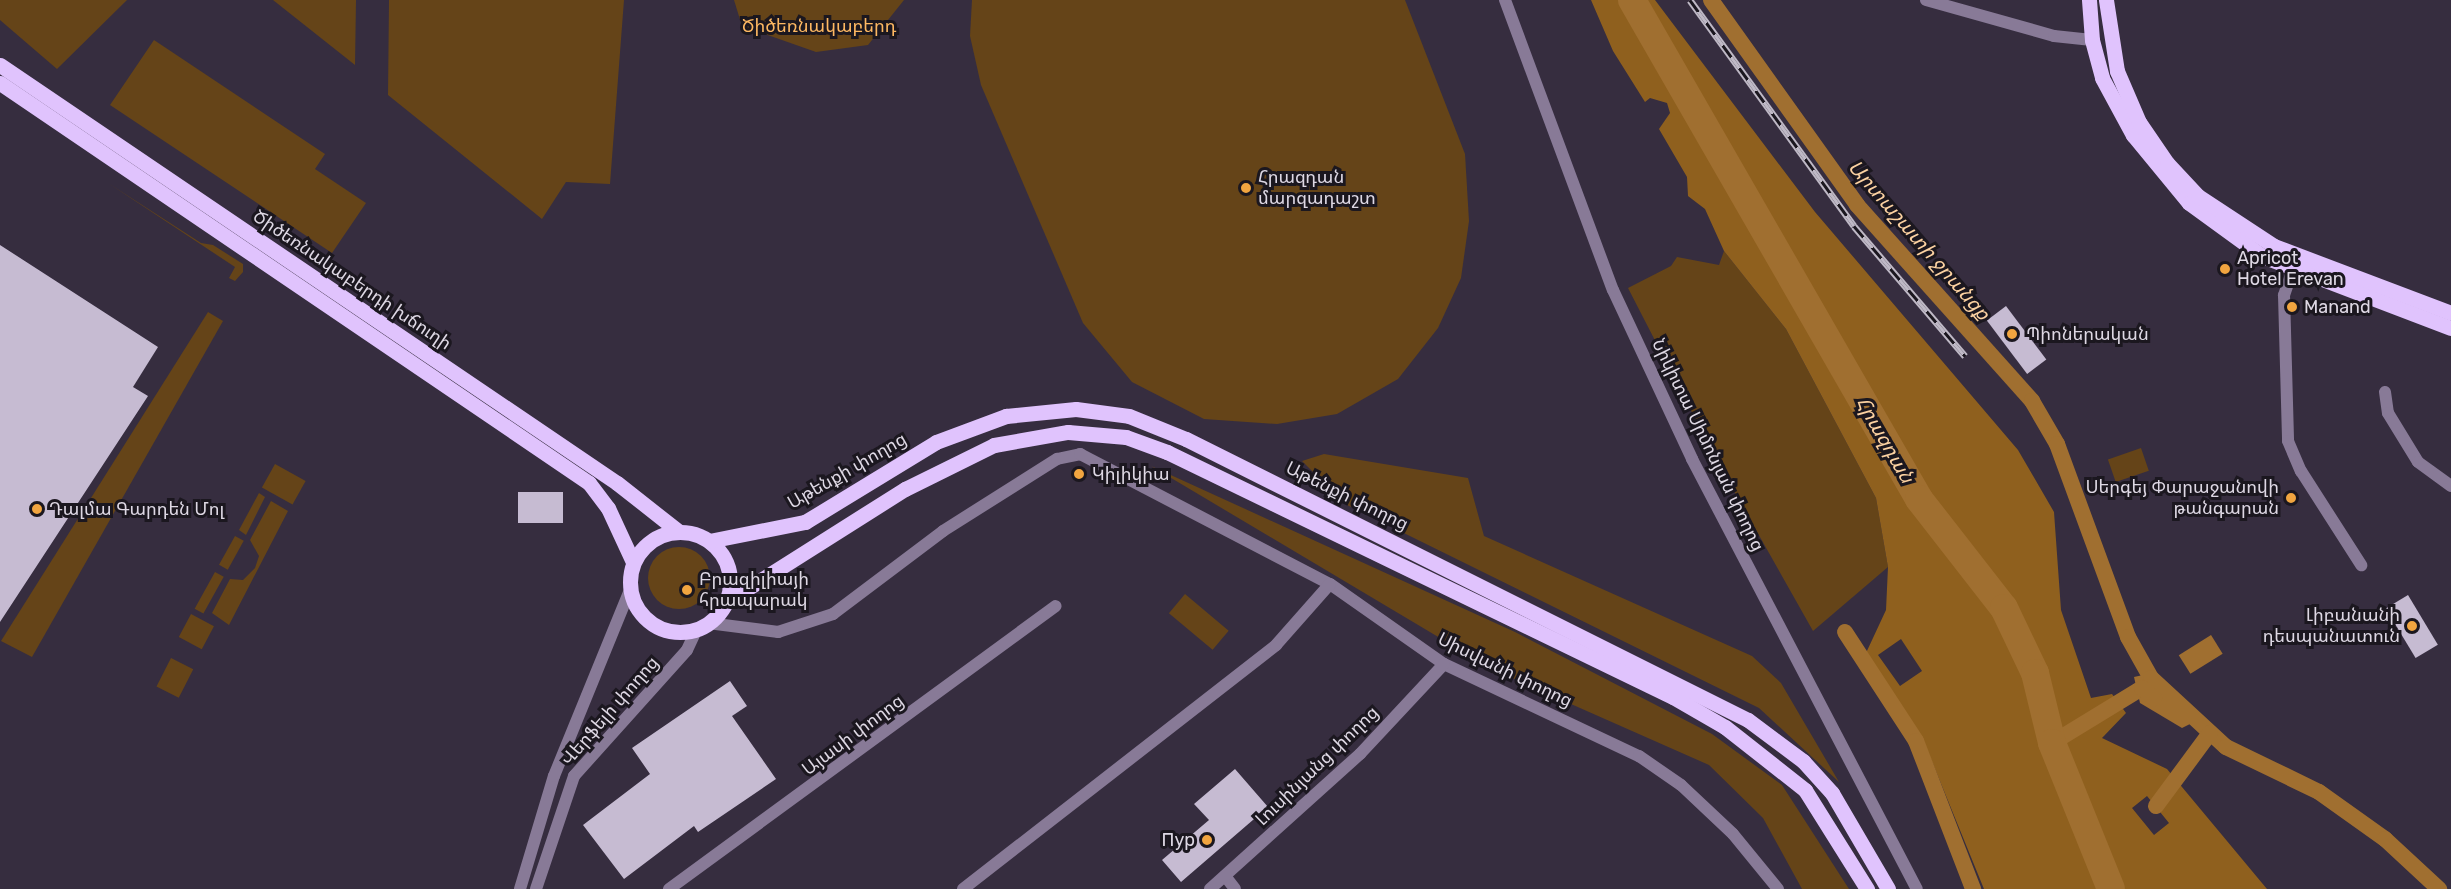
<!DOCTYPE html>
<meta charset="utf-8">
<style>
body{margin:0}
#map{position:relative;width:2451px;height:889px;overflow:hidden;background:#362d3f;font-family:Rubik,"Noto Sans Armenian",sans-serif}
div>[style]{position:absolute}
[style*='--x']{left:calc(var(--x)*1px);top:calc(var(--y)*1px);width:calc(var(--w)*1px);rotate:calc(var(--a)*1deg)}
.green>*{inset:0;background:#654418;transform-origin:0 0}
.round{border-radius:50%}
.forest>*{inset:0;background:#8f601e}
.water>*{inset:0;background:#a06f30;transform-origin:0 0}
.canal>*{height:16px;margin:-8px;padding:0 8px;transform-origin:8px;border-radius:8px;background:#a06f30}
.river>*{height:28px;margin:-14px;padding:0 14px;transform-origin:14px;border-radius:14px;background:#a06f30}
.building>*{inset:0;background:#c6bbd2;transform-origin:0 0}
.minor>*{height:12px;margin:-6px;padding:0 6px;transform-origin:6px;border-radius:6px;background:#887a97}
.tertiary>*{height:12px;margin:-6px;padding:0 6px;transform-origin:6px;border-radius:6px;background:#887a97}
.primary>*{height:15px;margin:-7.5px;padding:0 7.5px;transform-origin:7.5px;border-radius:7.5px;background:#e0c3fd}
.primary>.ring{margin:-7.5px;padding:0;box-sizing:content-box;background:none;border:15px solid #e0c3fd;border-radius:50%}
.rail>*{height:7px;margin-top:-3.5px;transform-origin:0;background:repeating-linear-gradient(90deg,#1b171f 0 14px,#bfb9c6 0 28px);box-sizing:border-box;border-block:2px solid #bfb9c6}
.dots>*{width:16px;height:16px;translate:-50% -50%;box-sizing:border-box;border:3px solid #1b171f;border-radius:50%}
span{translate:-50% -50%;white-space:nowrap;text-align:center;line-height:1.15;-webkit-text-stroke:6px #1b171f;paint-order:stroke}
.park-label{font-size:18px;color:#fdb862}
.poi-label{font-size:18px;color:#ded8e4}
.left{translate:0 -50%;text-align:left}
.right{translate:-100% -50%;text-align:right}
.street-label{font-size:18px;color:#ded8e4}
.water-label{font-size:20px;color:#fcd2a2;font-style:italic}
</style>
<div id="map">
<div class="green">
<i style="clip-path:polygon(0 0,127px 0,57px 69px,0 20px)"></i>
<i style="clip-path:polygon(273px 0,356px 0,355px 65px)"></i>
<i style="clip-path:polygon(389px 0,624px 0,610px 184px,566px 182px,542px 219px,388px 95px)"></i>
<i style="clip-path:polygon(734px 0,904px 0,868px 45px,816px 52px,742px 26px)"></i>
<i style="clip-path:polygon(972px 0,1405px 0,1465px 154px,1469px 221px,1461px 278px,1438px 328px,1398px 379px,1337px 414px,1277px 424px,1204px 419px,1132px 382px,1083px 323px,981px 85px,970px 36px)"></i>
<i style="clip-path:polygon(154px 40px,325px 154px,315px 169px,366px 203px,332px 253px,110px 105px)"></i>
<i style="clip-path:polygon(108px 183px,201px 243px,213px 245px,243px 264px,243px 272px,235px 281px,229px 278px,235px 267px)"></i>
<i style="clip-path:polygon(1724px 251px,1786px 329px,1876px 498px,1888px 567px,1813px 631px,1716px 459px,1628px 288px,1671px 266px,1677px 257px,1719px 265px)"></i>
<i style="clip-path:polygon(208px 312px,223px 321px,32px 657px,1px 641px)"></i>
<i style="left:2141px;top:448px;width:24px;height:35px;rotate:71deg"></i>
<i style="clip-path:polygon(1324px 454px,1468px 478px,1484px 536px,1752px 656px,1781px 683px,1839px 782px,1759px 708px,1345px 504px,1302px 461px)"></i>
<i style="left:275px;top:464px;width:35px;height:27px;rotate:29deg"></i>
<i style="clip-path:polygon(1151px 466px,1515px 632px,1712px 734px,1782px 785px,1849px 889px,1802px 889px,1763px 818px,1709px 765px,1492px 669px)"></i>
<i style="clip-path:polygon(259px 493px,265px 497px,246px 535px,239px 530px)"></i>
<i style="clip-path:polygon(271px 501px,288px 511px,229px 625px,212px 613px,230px 579px,243px 580px,255px 568px,259px 556px,250px 540px)"></i>
<i style="left:235px;top:536px;width:10px;height:33px;rotate:29deg"></i>
<i class="round" style="left:648px;top:547px;width:62px;height:62px"></i>
<i style="left:215px;top:572px;width:10px;height:42px;rotate:29deg"></i>
<i style="left:1185px;top:594px;width:57px;height:25px;rotate:40deg"></i>
<i style="left:191px;top:614px;width:26px;height:26px;rotate:28deg"></i>
<i style="left:171px;top:658px;width:25px;height:32px;rotate:27deg"></i>
</div>
<div class="forest">
<i style="clip-path:polygon(evenodd,1591px 0,1655px 0,1815px 212px,2018px 450px,2054px 512px,2061px 610px,2091px 698px,2112px 694px,2126px 713px,2102px 738px,2167px 769px,2267px 889px,1984px 889px,1922px 737px,1866px 653px,1886px 610px,1888px 567px,1876px 498px,1786px 329px,1724px 251px,1705px 209px,1688px 196px,1687px 177px,1659px 129px,1670px 113px,1667px 103px,1650px 98px,1645px 102px,1613px 51px,1591px 0,1901px 639px,1922px 671px,1900px 686px,1878px 655px,1901px 639px,1591px 0,2147px 796px,2169px 823px,2154px 835px,2132px 808px,2147px 796px)"></i>
</div>
<div class="water">
<i style="left:2211px;top:635px;width:22px;height:38px;rotate:58deg"></i>
<i style="clip-path:polygon(2143px 675px,2190px 724px,2182px 728px,2140px 703px,2134px 677px)"></i>
</div>
<div class="canal">
<i style="--x:1711;--y:0;--w:252;--a:54.5"></i>
<i style="--x:1857;--y:205;--w:263;--a:48.2"></i>
<i style="--x:2032;--y:401;--w:50;--a:59.8"></i>
<i style="--x:2057;--y:444;--w:206;--a:69.8"></i>
<i style="--x:2128;--y:637;--w:47;--a:60.7"></i>
<i style="--x:2151;--y:678;--w:102;--a:42.6"></i>
<i style="--x:2226;--y:747;--w:103;--a:25.8"></i>
<i style="--x:2319;--y:792;--w:81;--a:35.5"></i>
<i style="--x:2385;--y:839;--w:74;--a:42.8"></i>
<i style="--x:1845;--y:632;--w:130;--a:56.9"></i>
<i style="--x:1916;--y:741;--w:159;--a:68.9"></i>
<i style="--x:2052;--y:743;--w:105;--a:-31.4"></i>
<i style="--x:2142;--y:688;--w:16;--a:40"></i>
<i style="--x:2156;--y:806;--w:91;--a:-53.5"></i>
</div>
<div class="river">
<i style="--x:1632;--y:0;--w:576;--a:60.09"></i>
<i style="--x:1919;--y:499;--w:138;--a:52.1"></i>
<i style="--x:2004;--y:608;--w:72;--a:64.5"></i>
<i style="--x:2035;--y:673;--w:72;--a:76.3"></i>
<i style="--x:2052;--y:743;--w:157;--a:68"></i>
</div>
<div class="building">
<i style="clip-path:polygon(0 245px,158px 347px,133px 387px,148px 396px,0 622px)"></i>
<i style="left:2006px;top:306px;width:67px;height:24px;rotate:53deg"></i>
<i style="left:563px;top:492px;width:31px;height:45px;rotate:90deg"></i>
<i style="left:2408px;top:595px;width:58px;height:26px;rotate:59deg"></i>
<i style="clip-path:polygon(730px 681px,747px 706px,732px 716px,776px 779px,698px 832px,694px 826px,624px 879px,583px 825px,650px 774px,632px 748px)"></i>
<i style="clip-path:polygon(1235px 769px,1268px 807px,1181px 882px,1162px 860px,1209px 820px,1194px 804px)"></i>
</div>
<div class="minor">
<i style="--x:2293;--y:269;--w:28;--a:109"></i>
<i style="--x:2284;--y:295;--w:146;--a:88.4"></i>
<i style="--x:2288;--y:441;--w:33;--a:67"></i>
<i style="--x:2301;--y:471;--w:112;--a:57.4"></i>
<i style="--x:2385;--y:392;--w:21;--a:82"></i>
<i style="--x:2388;--y:413;--w:57;--a:58.5"></i>
<i style="--x:2418;--y:462;--w:41;--a:36"></i>
<i style="--x:708;--y:623;--w:71;--a:7.3"></i>
<i style="--x:778;--y:632;--w:58;--a:-18.1"></i>
<i style="--x:833;--y:614;--w:138;--a:-37"></i>
<i style="--x:943;--y:531;--w:135;--a:-32.3"></i>
<i style="--x:1057;--y:459;--w:24;--a:-12"></i>
<i style="--x:1080;--y:454;--w:282;--a:27.5"></i>
<i style="--x:1330;--y:584;--w:139;--a:35.1"></i>
<i style="--x:1444;--y:664;--w:216;--a:25.3"></i>
<i style="--x:1639;--y:756;--w:51;--a:34.6"></i>
<i style="--x:1681;--y:785;--w:71;--a:43.3"></i>
<i style="--x:1733;--y:834;--w:71;--a:50.7"></i>
<i style="--x:1225;--y:876;--w:16;--a:52"></i>
<i style="--x:669;--y:889;--w:479;--a:-36.2"></i>
<i style="--x:963;--y:889;--w:397;--a:-37.9"></i>
<i style="--x:1276;--y:645;--w:81;--a:-48.5"></i>
<i style="--x:1210;--y:889;--w:202;--a:-42"></i>
<i style="--x:1360;--y:754;--w:123;--a:-47"></i>
</div>
<div class="tertiary">
<i style="--x:1505;--y:0;--w:309;--a:69.6"></i>
<i style="--x:1613;--y:290;--w:187;--a:64.9"></i>
<i style="--x:1692;--y:459;--w:485;--a:62.4"></i>
<i style="--x:1926;--y:0;--w:133;--a:15.7"></i>
<i style="--x:2054;--y:36;--w:38;--a:6"></i>
<i style="--x:520;--y:889;--w:118;--a:-73.3"></i>
<i style="--x:554;--y:776;--w:201;--a:-67.8"></i>
<i style="--x:536;--y:889;--w:119;--a:-71.4"></i>
<i style="--x:574;--y:776;--w:169;--a:-48.1"></i>
<i style="--x:687;--y:650;--w:23;--a:-65"></i>
</div>
<div class="primary">
<i style="--x:2089;--y:0;--w:40;--a:85.7"></i>
<i style="--x:2092;--y:40;--w:39;--a:75"></i>
<i style="--x:2102;--y:78;--w:65;--a:61.5"></i>
<i style="--x:2133;--y:135;--w:88;--a:50.5"></i>
<i style="--x:2189;--y:203;--w:90;--a:36"></i>
<i style="--x:2262;--y:256;--w:202;--a:20.9"></i>
<i style="--x:2106;--y:0;--w:72;--a:81.2"></i>
<i style="--x:2117;--y:71;--w:56;--a:66.7"></i>
<i style="--x:2139;--y:122;--w:50;--a:55.7"></i>
<i style="--x:2167;--y:163;--w:45;--a:46.8"></i>
<i style="--x:2198;--y:196;--w:91;--a:33.3"></i>
<i style="--x:2274;--y:246;--w:189;--a:20.7"></i>
<i style="--x:0;--y:65;--w:745;--a:34.12"></i>
<i style="--x:617;--y:483;--w:78;--a:38.2"></i>
<i style="--x:0;--y:83;--w:712;--a:34.18"></i>
<i style="--x:589;--y:483;--w:31;--a:53"></i>
<i style="--x:608;--y:508;--w:60;--a:65.2"></i>
<i class="ring" style="left:630px;top:532px;width:85px;height:85px"></i>
<i style="--x:709;--y:541;--w:98;--a:-11.2"></i>
<i style="--x:805;--y:522;--w:153;--a:-31.4"></i>
<i style="--x:936;--y:442;--w:75;--a:-20.4"></i>
<i style="--x:1006;--y:416;--w:70;--a:-5.7"></i>
<i style="--x:1076;--y:409;--w:53;--a:7.5"></i>
<i style="--x:1129;--y:416;--w:61;--a:22"></i>
<i style="--x:1186;--y:439;--w:628;--a:26.57"></i>
<i style="--x:1748;--y:720;--w:69;--a:36.7"></i>
<i style="--x:1803;--y:761;--w:43;--a:47.8"></i>
<i style="--x:1832;--y:793;--w:111;--a:59.7"></i>
<i style="--x:726;--y:602;--w:212;--a:-32.3"></i>
<i style="--x:905;--y:489;--w:99;--a:-26.3"></i>
<i style="--x:994;--y:445;--w:75;--a:-10"></i>
<i style="--x:1068;--y:432;--w:58;--a:4.9"></i>
<i style="--x:1126;--y:437;--w:44;--a:20.1"></i>
<i style="--x:1167;--y:452;--w:562;--a:25.84"></i>
<i style="--x:1673;--y:697;--w:60;--a:30"></i>
<i style="--x:1725;--y:727;--w:102;--a:38.2"></i>
<i style="--x:1805;--y:790;--w:117;--a:57.9"></i>
</div>
<div class="rail">
<i style="--x:1690;--y:0;--w:279;--a:54"></i>
<i style="--x:1854;--y:226;--w:171;--a:49.5"></i>
</div>
<div class="dots">
<i style="left:1246px;top:188px;background:#f1a540"></i>
<i style="left:2225px;top:269px;background:#f1a540"></i>
<i style="left:2292px;top:307px;background:#f1a540"></i>
<i style="left:2012px;top:334px;background:#f1a540"></i>
<i style="left:1079px;top:474px;background:#f1a540"></i>
<i style="left:2291px;top:498px;background:#f1a540"></i>
<i style="left:37px;top:509px;background:#f1a540"></i>
<i style="left:687px;top:590px;background:#f1a540"></i>
<i style="left:2412px;top:626px;background:#f1a540"></i>
<i style="left:1207px;top:840px;background:#f1a540"></i>
</div>
<div class="park-label">
<span style="left:819px;top:26px">Ծիծեռնակաբերդ</span>
</div>
<div class="poi-label">
<span class="left" style="left:1258px;top:188px">Հրազդան<br>մարզադաշտ</span>
<span class="left" style="left:2237px;top:269px">Apricot<br>Hotel Erevan</span>
<span class="left" style="left:2304px;top:307px">Manand</span>
<span class="left" style="left:2026px;top:334px">Պիոներական</span>
<span class="left" style="left:1092px;top:474px">Կիլիկիա</span>
<span class="right" style="left:2279px;top:498px">Սերգեյ Փարաջանովի<br>թանգարան</span>
<span class="left" style="left:49px;top:509px">Դալմա Գարդեն Մոլ</span>
<span class="left" style="left:699px;top:590px">Բրազիլիայի<br>հրապարակ</span>
<span class="right" style="left:2400px;top:626px">Լիբանանի<br>դեսպանատուն</span>
<span class="right" style="left:1195px;top:840px">Пур</span>
</div>
<div class="street-label">
<span style="left:352px;top:280px;rotate:34deg">Ծիծեռնակաբերդի խճուղի</span>
<span style="left:1708px;top:445px;rotate:64deg">Նիկիտա Սիմոնյան փողոց</span>
<span style="left:847px;top:471px;rotate:-30deg">Աթենքի փողոց</span>
<span style="left:1347px;top:496px;rotate:26deg">Աթենքի փողոց</span>
<span style="left:1505px;top:670px;rotate:26deg">Սիսվանի փողոց</span>
<span style="left:610px;top:711px;rotate:-49deg">Վերֆելի փողոց</span>
<span style="left:853px;top:735px;rotate:-37deg">Այասի փողոց</span>
<span style="left:1317px;top:766px;rotate:-44deg">Լուսինյանց փողոց</span>
</div>
<div class="water-label">
<span style="left:1919px;top:240px;rotate:49deg">Արտաշատի ջրանցք</span>
<span style="left:1885px;top:440px;rotate:60deg">Հրազդան</span>
</div>
</div>
